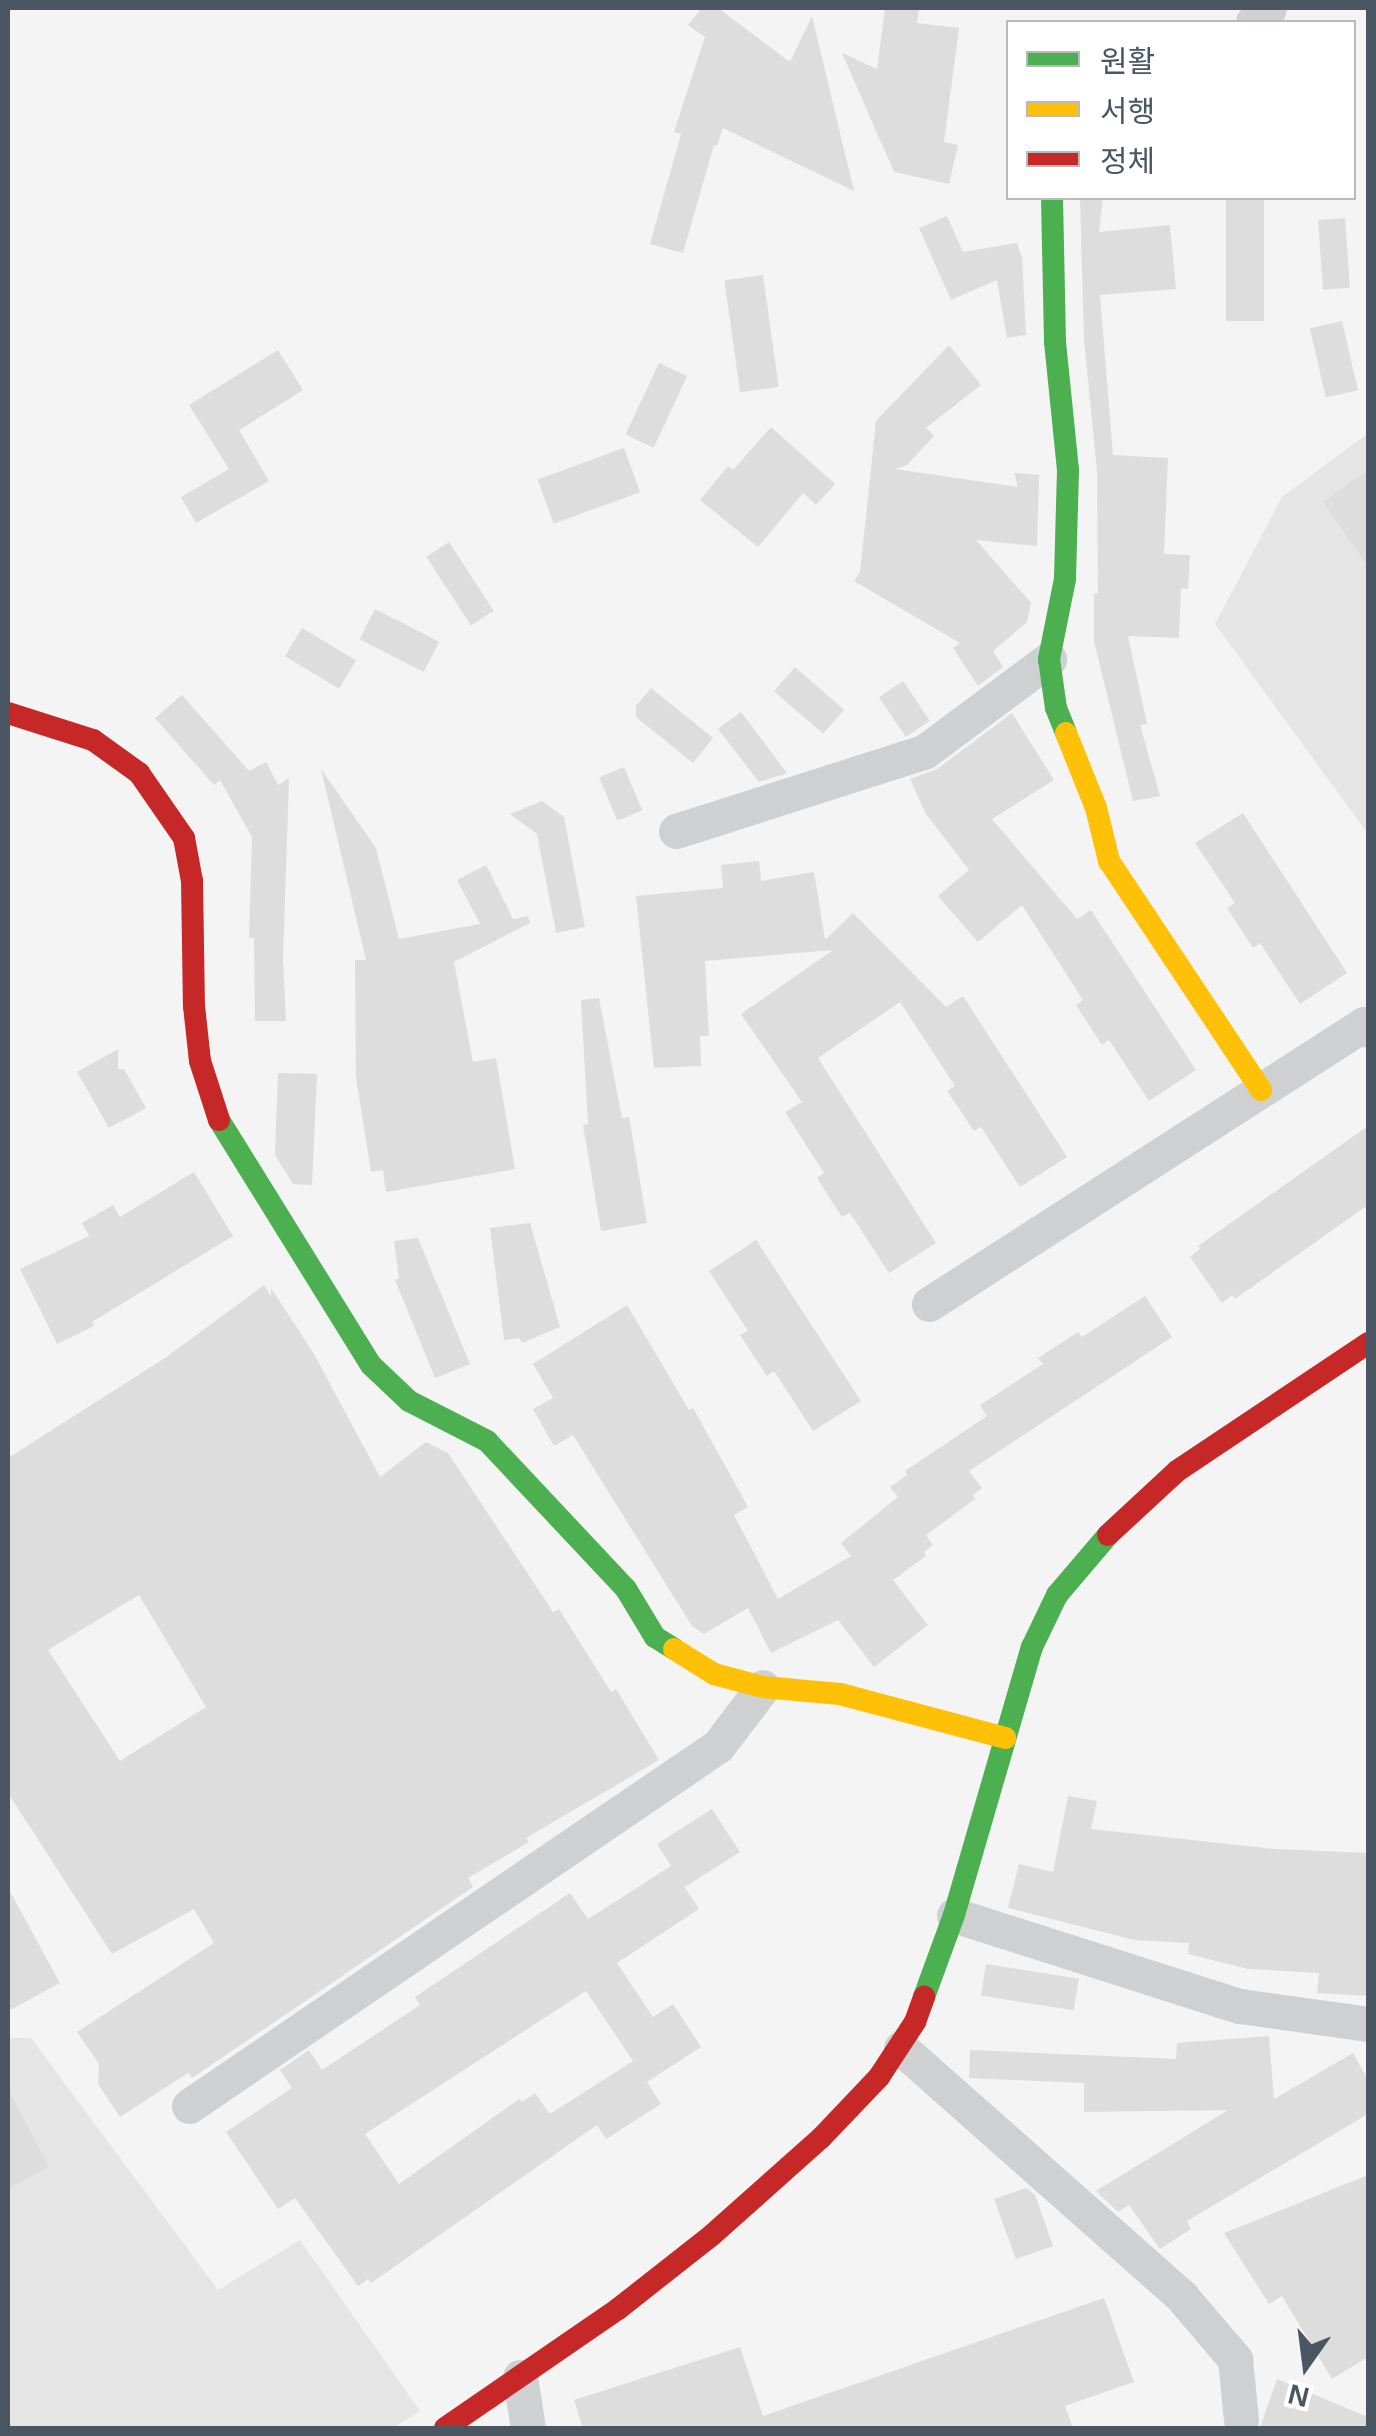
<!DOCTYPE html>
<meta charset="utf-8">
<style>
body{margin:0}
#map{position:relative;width:1376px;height:2436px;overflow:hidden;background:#f4f4f4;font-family:Arial,"Noto Sans KR",sans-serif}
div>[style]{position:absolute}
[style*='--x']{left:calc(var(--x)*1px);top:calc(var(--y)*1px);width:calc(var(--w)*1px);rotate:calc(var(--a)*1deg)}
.education>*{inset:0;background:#e6e5e6}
.building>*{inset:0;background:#ddddde;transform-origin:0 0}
.street>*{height:35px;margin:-17.5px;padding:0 17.5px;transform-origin:17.5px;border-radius:17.5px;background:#ced0d2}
.fast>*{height:22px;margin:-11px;padding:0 11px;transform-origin:11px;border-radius:11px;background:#4caf50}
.slow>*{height:22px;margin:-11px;padding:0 11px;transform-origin:11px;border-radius:11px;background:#ffc107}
.jam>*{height:22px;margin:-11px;padding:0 11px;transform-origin:11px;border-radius:11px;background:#c62828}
span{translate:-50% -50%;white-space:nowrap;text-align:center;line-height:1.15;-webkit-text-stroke:8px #fff;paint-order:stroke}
.frame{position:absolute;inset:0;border:10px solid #4a5661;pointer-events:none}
.legend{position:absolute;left:1006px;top:20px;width:350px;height:180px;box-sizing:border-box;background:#fff;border:2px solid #b7bbc0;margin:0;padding:12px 18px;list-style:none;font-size:30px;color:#4a5661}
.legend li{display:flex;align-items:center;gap:20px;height:50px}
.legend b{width:50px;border:2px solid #b7bbc0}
.north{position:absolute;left:1256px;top:2316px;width:100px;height:100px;-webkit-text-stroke:8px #fff;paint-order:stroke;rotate:194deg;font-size:28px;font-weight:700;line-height:40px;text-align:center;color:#4a5661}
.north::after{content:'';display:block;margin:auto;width:35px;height:45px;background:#4a5661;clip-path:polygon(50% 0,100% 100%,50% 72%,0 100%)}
</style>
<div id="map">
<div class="education">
<i style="clip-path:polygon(1368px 433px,1368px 834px,1215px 624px,1282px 497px)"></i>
<i style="clip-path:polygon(8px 2038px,31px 2038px,218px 2290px,300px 2240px,420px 2411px,393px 2428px,8px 2428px)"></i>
</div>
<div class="building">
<i style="clip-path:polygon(702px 8px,718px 8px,790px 62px,812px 16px,854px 191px,723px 128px,717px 146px,714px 145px,683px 253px,650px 244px,681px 134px,674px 132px,705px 37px,688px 25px)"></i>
<i style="clip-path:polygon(885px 8px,919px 8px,917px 23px,959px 28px,944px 142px,958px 145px,949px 184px,894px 172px,842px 53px,877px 69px)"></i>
<i style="clip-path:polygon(1080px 198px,1103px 198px,1099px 232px,1170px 225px,1176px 289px,1100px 295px,1113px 455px,1168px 458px,1164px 554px,1190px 555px,1188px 589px,1181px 588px,1179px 638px,1128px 636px,1147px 724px,1140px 725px,1160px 796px,1133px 801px,1094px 641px,1094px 594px,1098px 593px,1097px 471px,1084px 340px)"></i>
<i style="left:1226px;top:198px;width:38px;height:123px"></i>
<i style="clip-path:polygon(947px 216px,963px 252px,1017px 243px,1022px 257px,1026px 335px,1007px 338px,997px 280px,951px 300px,919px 228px)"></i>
<i style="left:1345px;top:218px;width:70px;height:27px;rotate:86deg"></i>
<i style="left:763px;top:275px;width:113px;height:39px;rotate:82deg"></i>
<i style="left:1342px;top:321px;width:71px;height:33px;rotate:77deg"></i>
<i style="clip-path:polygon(949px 345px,981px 385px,926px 428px,934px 436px,907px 465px,895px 469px,1018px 487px,1014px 473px,1039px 475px,1037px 546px,976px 540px,1031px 603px,1027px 622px,993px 651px,1003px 667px,978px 686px,953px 648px,960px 643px,854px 581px,860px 572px,876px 421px)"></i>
<i style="clip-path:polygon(278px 350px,303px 390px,239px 430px,269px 481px,196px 523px,181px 497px,229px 469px,189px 405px)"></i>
<i style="left:659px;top:363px;width:31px;height:79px;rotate:25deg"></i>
<i style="clip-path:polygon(771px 427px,835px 484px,816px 505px,803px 493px,758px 547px,700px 500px,728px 466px,733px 470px)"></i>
<i style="left:624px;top:448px;width:47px;height:92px;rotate:70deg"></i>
<i style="clip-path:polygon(1368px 470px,1368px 567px,1323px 502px)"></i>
<i style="left:449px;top:542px;width:82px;height:27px;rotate:57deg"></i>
<i style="left:375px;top:609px;width:72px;height:34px;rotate:27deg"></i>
<i style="left:302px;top:628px;width:63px;height:33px;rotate:31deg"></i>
<i style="left:795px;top:667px;width:65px;height:32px;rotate:41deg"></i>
<i style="left:903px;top:681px;width:48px;height:29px;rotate:56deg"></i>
<i style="clip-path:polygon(651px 688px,713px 738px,693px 763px,636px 717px,636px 706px)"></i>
<i style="clip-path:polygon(182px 695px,249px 771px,266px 762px,278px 785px,289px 778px,283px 960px,286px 1021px,255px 1021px,254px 938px,249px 938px,252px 837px,220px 780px,214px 785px,155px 718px)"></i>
<i style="clip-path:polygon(741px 712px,787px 773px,785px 774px,759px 782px,718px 729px)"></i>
<i style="clip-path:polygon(1012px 713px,1054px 780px,992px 819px,1077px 919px,1091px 910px,1196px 1070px,1149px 1101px,1109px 1040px,1102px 1045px,1076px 1005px,1083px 1000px,1022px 905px,978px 942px,938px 896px,969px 870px,926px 814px,910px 779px,937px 769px)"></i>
<i style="left:624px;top:767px;width:47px;height:27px;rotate:67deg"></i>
<i style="clip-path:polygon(321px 769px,376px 848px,399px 939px,480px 924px,457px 880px,486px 865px,513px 919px,528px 916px,530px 923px,454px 962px,473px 1062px,496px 1058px,515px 1169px,386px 1192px,383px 1170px,371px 1172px,356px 1077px,355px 960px,366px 960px)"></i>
<i style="clip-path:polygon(542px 801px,564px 817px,585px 927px,556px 933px,537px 834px,510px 814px)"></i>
<i style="clip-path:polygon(1243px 813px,1347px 973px,1300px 1004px,1260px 943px,1253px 948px,1227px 908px,1235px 903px,1195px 843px)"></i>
<i style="clip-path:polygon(759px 861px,761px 881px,814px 872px,825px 940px,853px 913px,946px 1007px,963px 996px,1067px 1157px,1020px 1187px,981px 1127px,974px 1131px,947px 1091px,955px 1086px,900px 1002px,818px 1058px,936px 1243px,889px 1273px,850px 1213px,842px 1217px,817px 1178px,824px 1173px,785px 1112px,802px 1102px,741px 1014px,833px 950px,705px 961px,709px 1036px,700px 1036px,701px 1066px,654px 1068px,636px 896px,723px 888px,721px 865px)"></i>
<i style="clip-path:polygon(599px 998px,622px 1118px,629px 1117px,647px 1223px,601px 1231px,583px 1125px,588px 1124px,581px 1000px)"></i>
<i style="clip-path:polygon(118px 1049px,118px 1069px,124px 1069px,146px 1108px,109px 1128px,77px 1072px)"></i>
<i style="clip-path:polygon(278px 1073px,317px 1074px,312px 1185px,293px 1184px,275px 1155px)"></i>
<i style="clip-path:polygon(1368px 1126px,1368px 1205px,1235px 1299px,1232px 1295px,1222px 1303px,1190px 1257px,1200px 1249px,1198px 1246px)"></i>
<i style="clip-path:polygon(194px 1172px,233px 1236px,92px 1322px,94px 1326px,57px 1344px,20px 1269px,89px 1236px,82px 1223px,113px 1205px,120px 1217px)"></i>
<i style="clip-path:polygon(530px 1223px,560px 1327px,522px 1343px,519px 1338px,504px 1340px,490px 1228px)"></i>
<i style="clip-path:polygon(418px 1238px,470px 1364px,435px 1378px,395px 1280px,399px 1278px,394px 1241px)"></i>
<i style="clip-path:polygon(756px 1240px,861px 1401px,813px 1431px,774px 1371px,767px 1376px,740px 1335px,748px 1331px,709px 1271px)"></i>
<i style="clip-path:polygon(evenodd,264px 1285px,271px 1296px,271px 1288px,314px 1354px,380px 1477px,426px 1442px,448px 1453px,553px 1612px,559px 1609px,611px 1692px,616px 1689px,659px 1760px,526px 1838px,529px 1842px,468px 1878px,473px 1887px,192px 2078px,188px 2073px,120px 2117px,98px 2084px,99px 2064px,77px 2032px,214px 1943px,194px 1909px,112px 1954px,8px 1793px,8px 1458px,165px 1358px,264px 1285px,139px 1595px,206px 1707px,120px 1761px,48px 1650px,139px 1595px)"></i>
<i style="clip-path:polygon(1145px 1296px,1172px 1337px,969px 1471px,982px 1488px,973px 1495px,975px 1499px,926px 1535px,933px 1545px,924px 1552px,926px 1556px,893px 1580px,928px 1625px,874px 1667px,838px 1620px,771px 1653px,748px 1608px,704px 1634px,692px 1626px,573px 1435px,554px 1446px,533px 1409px,553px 1398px,533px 1364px,627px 1305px,689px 1410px,693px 1408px,748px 1507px,734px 1515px,778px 1599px,851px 1556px,841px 1543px,898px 1497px,890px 1487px,907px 1475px,905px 1471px,987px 1416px,980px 1405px,1043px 1364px,1038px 1358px,1078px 1332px,1082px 1337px)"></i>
<i style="clip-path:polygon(1068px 1796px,1097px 1801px,1091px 1829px,1274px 1849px,1368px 1853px,1368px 1996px,1317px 1993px,1319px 1973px,1248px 1969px,1188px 1954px,1189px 1943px,1134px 1940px,1008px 1908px,1019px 1864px,1053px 1872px)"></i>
<i style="clip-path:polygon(evenodd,712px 1809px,740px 1852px,685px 1887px,676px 1874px,699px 1909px,617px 1963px,653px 2017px,673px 2004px,701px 2047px,647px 2082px,661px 2104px,606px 2139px,597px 2125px,371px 2283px,368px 2279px,358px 2286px,295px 2198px,278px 2209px,226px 2132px,292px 2088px,280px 2070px,309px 2050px,322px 2070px,420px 2005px,415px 1997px,570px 1893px,588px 1919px,671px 1866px,657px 1844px,712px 1809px,586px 1991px,633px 2061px,550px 2114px,535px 2093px,522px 2102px,519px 2099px,399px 2184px,365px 2134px,586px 1991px)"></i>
<i style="clip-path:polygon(8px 1888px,60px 1983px,8px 2011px)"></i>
<i style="left:986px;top:1964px;width:94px;height:32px;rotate:9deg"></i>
<i style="clip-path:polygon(1269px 2036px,1274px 2099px,1353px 2053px,1368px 2080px,1368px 2114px,1187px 2221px,1191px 2229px,1160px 2249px,1129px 2205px,1118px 2212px,1096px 2191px,1228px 2110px,1084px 2112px,1084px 2083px,969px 2078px,970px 2050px,1176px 2059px,1177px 2043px)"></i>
<i style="clip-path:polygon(8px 2089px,49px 2167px,8px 2189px)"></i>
<i style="clip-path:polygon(1368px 2175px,1368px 2357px,1332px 2379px,1282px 2296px,1269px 2304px,1224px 2233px)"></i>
<i style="clip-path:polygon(1026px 2188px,1035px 2195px,1053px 2246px,1016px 2259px,994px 2199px)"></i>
<i style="clip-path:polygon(1104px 2298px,1134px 2382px,1065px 2406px,1073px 2428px,583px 2428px,574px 2400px,740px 2347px,763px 2416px)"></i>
<i style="clip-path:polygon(1277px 2379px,1368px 2417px,1368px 2428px,1260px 2428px)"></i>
</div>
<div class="street">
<i style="--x:1253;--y:22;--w:12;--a:-20"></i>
<i style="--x:1264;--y:18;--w:11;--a:-63"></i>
<i style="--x:676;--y:831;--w:260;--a:-17.7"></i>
<i style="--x:924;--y:752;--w:156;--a:-36.6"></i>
<i style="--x:929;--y:1304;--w:517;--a:-32.77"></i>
<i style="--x:1364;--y:1024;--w:7;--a:56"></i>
<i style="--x:954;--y:1915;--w:300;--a:17.7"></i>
<i style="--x:1240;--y:2006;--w:129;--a:8"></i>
<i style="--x:901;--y:2048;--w:375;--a:41.5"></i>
<i style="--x:1182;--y:2297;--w:82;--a:49.5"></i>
<i style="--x:1235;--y:2359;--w:61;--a:84.4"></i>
<i style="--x:189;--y:2106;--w:640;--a:-34.24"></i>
<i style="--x:718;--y:1746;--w:74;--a:-52.7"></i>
<i style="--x:520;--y:2377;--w:52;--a:81.1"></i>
</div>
<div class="fast">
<i style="--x:1052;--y:198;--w:144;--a:88.8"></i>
<i style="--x:1055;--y:342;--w:129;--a:84.2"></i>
<i style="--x:1068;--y:470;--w:109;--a:91.6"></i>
<i style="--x:1065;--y:579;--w:82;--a:101.3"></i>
<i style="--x:1049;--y:659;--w:49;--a:81.9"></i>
<i style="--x:1056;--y:708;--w:27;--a:68"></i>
<i style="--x:219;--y:1120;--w:288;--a:58.2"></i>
<i style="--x:371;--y:1365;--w:52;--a:43.5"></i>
<i style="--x:409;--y:1401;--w:88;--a:27.1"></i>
<i style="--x:487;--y:1441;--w:203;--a:46.8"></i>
<i style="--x:626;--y:1589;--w:56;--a:58.9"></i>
<i style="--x:655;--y:1637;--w:22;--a:32"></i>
<i style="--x:924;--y:1997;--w:87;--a:-69.9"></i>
<i style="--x:954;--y:1915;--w:279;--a:-73.8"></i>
<i style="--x:1032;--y:1647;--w:58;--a:-64.3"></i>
<i style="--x:1057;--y:1595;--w:79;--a:-49.6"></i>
</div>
<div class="slow">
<i style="--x:1066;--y:733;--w:81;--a:68.2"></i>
<i style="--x:1096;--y:808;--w:55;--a:76.2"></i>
<i style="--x:1109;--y:861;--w:275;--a:56.4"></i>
<i style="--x:674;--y:1649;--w:47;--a:32"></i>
<i style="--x:714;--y:1674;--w:51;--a:14.9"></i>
<i style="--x:763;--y:1687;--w:77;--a:5.2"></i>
<i style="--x:840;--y:1694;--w:171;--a:14.9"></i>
</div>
<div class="jam">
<i style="--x:8;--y:713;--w:89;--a:17.6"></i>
<i style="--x:93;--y:740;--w:57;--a:35.7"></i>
<i style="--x:139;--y:773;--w:79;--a:55.3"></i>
<i style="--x:184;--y:838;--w:44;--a:79.5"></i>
<i style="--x:192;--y:881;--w:125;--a:89.1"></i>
<i style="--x:194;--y:1006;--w:55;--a:83.8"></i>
<i style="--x:200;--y:1061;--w:62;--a:72.1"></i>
<i style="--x:1108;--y:1535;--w:94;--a:-42.8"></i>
<i style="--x:1177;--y:1471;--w:230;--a:-33.8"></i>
<i style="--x:445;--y:2428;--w:210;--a:-34.5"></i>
<i style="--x:618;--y:2309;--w:120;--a:-38.2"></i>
<i style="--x:712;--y:2235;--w:146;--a:-41.7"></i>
<i style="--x:821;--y:2138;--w:84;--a:-46.4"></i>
<i style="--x:879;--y:2077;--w:66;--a:-56.8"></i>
<i style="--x:915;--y:2022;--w:27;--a:-70"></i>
</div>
<div class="frame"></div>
<ul class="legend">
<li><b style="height:12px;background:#4caf50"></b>원활</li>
<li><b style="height:12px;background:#ffc107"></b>서행</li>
<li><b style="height:12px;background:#c62828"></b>정체</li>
</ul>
<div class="north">N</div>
</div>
